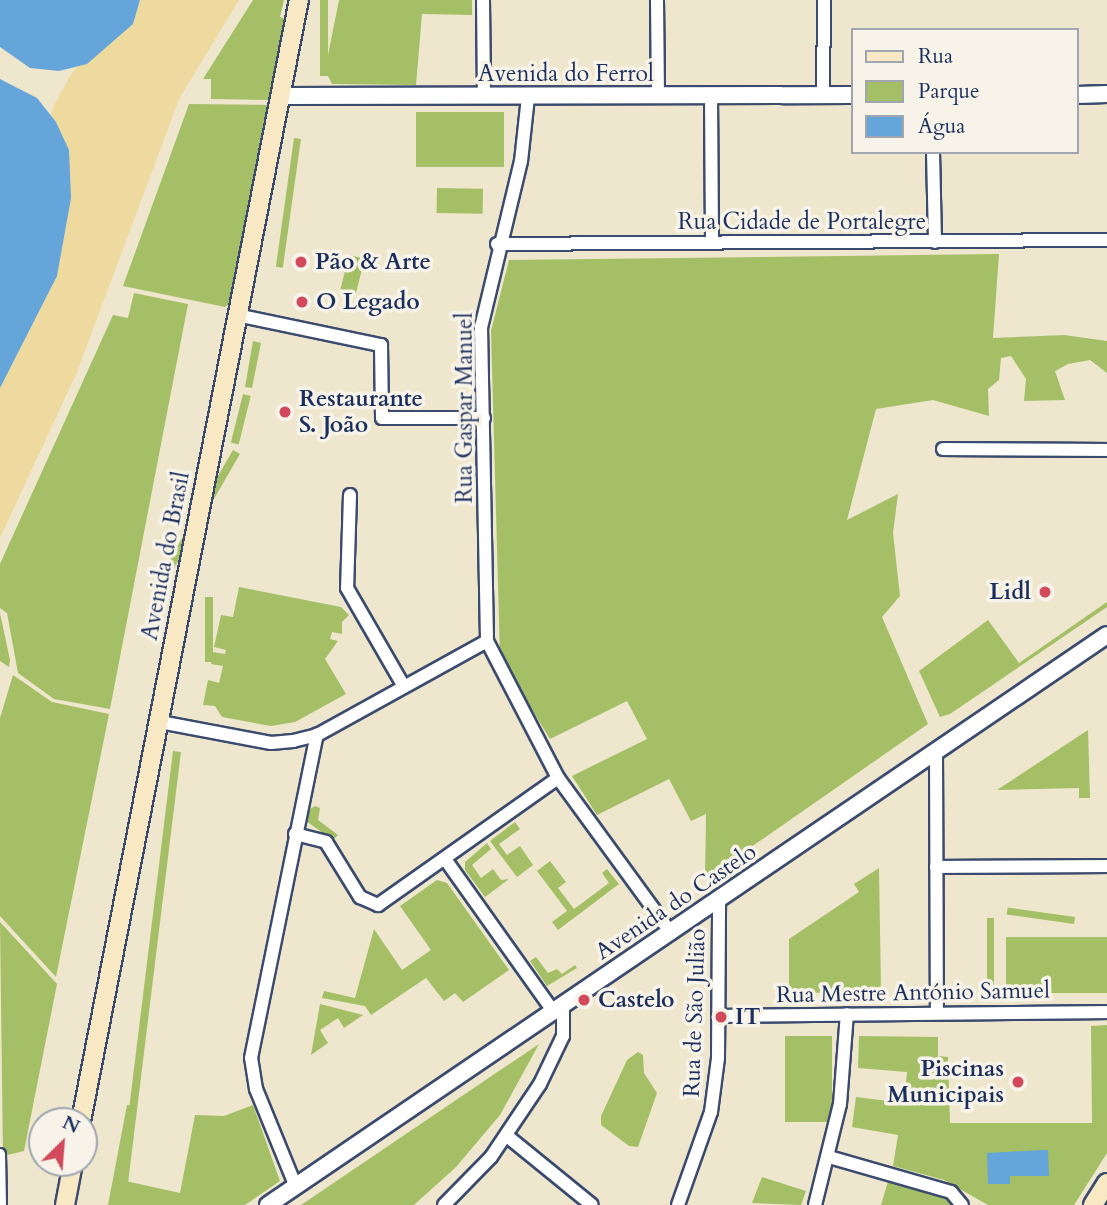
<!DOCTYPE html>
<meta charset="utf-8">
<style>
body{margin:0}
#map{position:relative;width:1107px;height:1205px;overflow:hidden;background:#eee7cd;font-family:Cardo,serif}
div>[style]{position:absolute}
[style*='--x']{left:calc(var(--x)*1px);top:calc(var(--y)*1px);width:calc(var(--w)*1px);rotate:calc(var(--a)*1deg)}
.green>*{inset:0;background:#a4bf66;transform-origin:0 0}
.sand>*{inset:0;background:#eeda9e}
.water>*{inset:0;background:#66a5d9}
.roads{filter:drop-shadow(2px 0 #3b4b6f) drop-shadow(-2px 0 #3b4b6f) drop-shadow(0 2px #3b4b6f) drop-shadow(0 -2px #3b4b6f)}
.pedestrian>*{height:10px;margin:-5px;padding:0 5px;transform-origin:5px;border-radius:5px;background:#fff}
.minor>*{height:12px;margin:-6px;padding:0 6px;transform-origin:6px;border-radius:6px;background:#fff}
.tertiary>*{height:16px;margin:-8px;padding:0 8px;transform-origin:8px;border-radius:8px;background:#fff}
.secondary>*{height:18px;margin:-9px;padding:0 9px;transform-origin:9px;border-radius:9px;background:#f8e8c3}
.dots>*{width:19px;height:19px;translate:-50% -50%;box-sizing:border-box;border:4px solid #f7f3e8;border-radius:50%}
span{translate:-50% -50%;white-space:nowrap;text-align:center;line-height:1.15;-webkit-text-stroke:7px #f7f3e8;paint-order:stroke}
.street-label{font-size:23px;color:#1b2f5e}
.poi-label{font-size:23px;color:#1b2f5e;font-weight:700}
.left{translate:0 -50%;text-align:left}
.right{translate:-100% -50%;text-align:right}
.legend{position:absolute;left:851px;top:28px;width:228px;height:126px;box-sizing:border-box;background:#f7f3e8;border:2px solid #9fa5b1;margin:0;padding:9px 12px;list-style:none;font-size:21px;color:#1b2f5e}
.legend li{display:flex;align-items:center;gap:14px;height:35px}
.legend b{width:35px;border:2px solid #9fa5b1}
.north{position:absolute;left:28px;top:1107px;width:70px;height:70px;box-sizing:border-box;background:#f7f3e8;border:2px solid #9fa5b1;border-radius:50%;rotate:25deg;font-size:19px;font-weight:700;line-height:28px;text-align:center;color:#1b2f5e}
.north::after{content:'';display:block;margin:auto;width:24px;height:32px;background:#d1495b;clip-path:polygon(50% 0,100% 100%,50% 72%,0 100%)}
</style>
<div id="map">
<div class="green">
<i style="clip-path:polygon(253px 0,284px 0,280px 17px,286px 19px,271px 100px,211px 99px,211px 79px,203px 79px)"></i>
<i style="left:320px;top:0;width:8px;height:76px"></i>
<i style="clip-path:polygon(339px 0,472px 0,472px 15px,422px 14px,416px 85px,332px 84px,325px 70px)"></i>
<i style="clip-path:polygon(189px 104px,270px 105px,230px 303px,225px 307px,123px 286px)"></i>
<i style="left:504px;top:112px;width:55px;height:88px;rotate:90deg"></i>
<i style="left:294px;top:138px;width:7px;height:130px;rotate:8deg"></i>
<i style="left:437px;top:188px;width:46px;height:25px;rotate:1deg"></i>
<i style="clip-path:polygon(999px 254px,993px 338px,1064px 335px,1107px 341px,1107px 373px,1090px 360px,1068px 364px,1055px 371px,1065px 400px,1024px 401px,1026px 379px,1011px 356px,1001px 358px,999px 380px,988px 389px,989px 416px,933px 400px,876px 409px,847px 520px,898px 494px,893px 533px,900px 596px,882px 617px,928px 724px,705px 879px,706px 814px,691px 821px,669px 779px,597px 815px,572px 776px,647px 739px,627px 701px,550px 739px,500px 657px,491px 331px,509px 260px)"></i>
<i style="left:349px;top:255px;width:16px;height:36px;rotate:14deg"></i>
<i style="clip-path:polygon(134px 293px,188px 304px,110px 709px,54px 699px,18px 673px,7px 613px,0 608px,0 564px,113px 315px,128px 318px)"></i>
<i style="clip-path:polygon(253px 341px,261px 343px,252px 388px,245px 387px)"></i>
<i style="left:243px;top:394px;width:8px;height:50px;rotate:14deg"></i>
<i style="left:233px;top:450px;width:8px;height:138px;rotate:30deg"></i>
<i style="clip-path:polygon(239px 587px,341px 607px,349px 615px,342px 622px,342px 634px,332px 632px,330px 639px,338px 641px,325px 659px,346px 694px,295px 722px,271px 726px,222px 717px,215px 706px,203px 705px,208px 680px,219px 683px,223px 666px,211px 664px,213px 652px,225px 654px,226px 650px,214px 647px,221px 615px,233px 617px)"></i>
<i style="left:205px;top:597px;width:8px;height:65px"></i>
<i style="clip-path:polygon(1107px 602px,1107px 607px,950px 714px,940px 717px,919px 671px,988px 620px,1019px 663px)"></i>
<i style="clip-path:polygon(0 613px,10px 660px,9px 667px,0 661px)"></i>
<i style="clip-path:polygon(13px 675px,52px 702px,109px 714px,56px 977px,0 916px,0 718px)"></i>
<i style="clip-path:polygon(1088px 730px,1090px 798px,1079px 798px,1079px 788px,997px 790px)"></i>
<i style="left:173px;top:751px;width:8px;height:462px;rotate:7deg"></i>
<i style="clip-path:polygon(315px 806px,320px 808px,318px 820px,338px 835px,333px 840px,306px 821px,305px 812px)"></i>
<i style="clip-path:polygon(515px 822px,520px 829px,499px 844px,507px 855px,520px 846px,533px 865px,517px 877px,490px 841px)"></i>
<i style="clip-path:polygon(487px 843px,491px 849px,472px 865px,481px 878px,493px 869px,501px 880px,509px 879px,485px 897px,465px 870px,465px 862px)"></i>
<i style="clip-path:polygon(550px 861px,566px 882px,558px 888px,574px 909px,609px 883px,602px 873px,607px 869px,619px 884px,558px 930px,552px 922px,567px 911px,537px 871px)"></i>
<i style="clip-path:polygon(879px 868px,881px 992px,789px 993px,789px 939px,859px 892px,854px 884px)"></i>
<i style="clip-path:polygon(437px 880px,447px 883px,509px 970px,463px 1002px,455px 993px,444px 1001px,426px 978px,371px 1015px,365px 1006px,322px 998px,324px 991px,355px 998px,374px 929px,402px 970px,431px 950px,400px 906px)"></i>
<i style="left:1075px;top:917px;width:7px;height:68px;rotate:98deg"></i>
<i style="left:987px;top:918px;width:7px;height:73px"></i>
<i style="clip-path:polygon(0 922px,57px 984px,24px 1151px,3px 1156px)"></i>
<i style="left:1006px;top:937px;width:101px;height:56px"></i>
<i style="clip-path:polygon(536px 957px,548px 973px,557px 969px,562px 974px,575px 965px,577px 968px,547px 986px,530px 961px)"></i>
<i style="clip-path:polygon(320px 1004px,363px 1015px,344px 1028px,338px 1018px,320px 1030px,328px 1043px,311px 1055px)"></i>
<i style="clip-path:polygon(1107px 1025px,1107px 1153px,1074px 1205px,988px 1205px,944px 1180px,893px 1166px,898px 1135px,852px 1127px,856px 1097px,904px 1103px,907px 1072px,858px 1068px,859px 1036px,938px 1037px,938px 1056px,948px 1057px,950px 1123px,1092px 1123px,1091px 1026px)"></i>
<i style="left:785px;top:1036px;width:47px;height:86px"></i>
<i style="clip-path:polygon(539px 1044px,500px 1115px,456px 1167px,414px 1205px,301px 1205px)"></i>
<i style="clip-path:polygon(638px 1052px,643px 1055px,644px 1073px,657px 1093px,638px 1147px,629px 1146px,601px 1125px,601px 1116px,627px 1060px)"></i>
<i style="clip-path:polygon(127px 1105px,135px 1106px,121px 1180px,180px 1193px,195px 1115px,224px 1116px,253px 1105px,280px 1181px,245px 1205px,108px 1205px)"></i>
<i style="clip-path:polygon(762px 1177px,806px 1191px,801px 1205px,752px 1203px)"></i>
<i style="clip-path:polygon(889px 1178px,947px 1196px,954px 1205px,881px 1205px)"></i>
</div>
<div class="sand">
<i style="clip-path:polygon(140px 0,239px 0,179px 99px,77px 372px,0 538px,0 388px,57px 276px,69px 150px,51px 115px,53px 107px,73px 71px,133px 24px)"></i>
</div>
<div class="water">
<i style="clip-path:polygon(0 0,140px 0,133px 24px,87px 64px,59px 71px,30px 68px,0 47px)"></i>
<i style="clip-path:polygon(0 79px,37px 98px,56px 122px,69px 150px,71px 198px,57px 276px,0 388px)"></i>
<i style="clip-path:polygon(1043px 1150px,1048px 1150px,1049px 1176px,1010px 1176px,1010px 1184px,988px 1184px,987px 1153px)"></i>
</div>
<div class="roads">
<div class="pedestrian">
<i style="--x:0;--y:1154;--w:51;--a:88.9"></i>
</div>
<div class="minor">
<i style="--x:483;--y:0;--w:97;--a:89.4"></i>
<i style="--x:657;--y:0;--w:96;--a:89.4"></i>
<i style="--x:711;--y:96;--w:147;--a:89.6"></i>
<i style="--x:823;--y:96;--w:96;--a:-89.4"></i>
<i style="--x:528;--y:97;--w:64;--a:96.2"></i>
<i style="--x:521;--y:161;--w:171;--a:103.5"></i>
<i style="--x:481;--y:327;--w:314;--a:88.9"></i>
<i style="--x:487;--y:641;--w:154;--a:62.6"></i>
<i style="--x:558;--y:778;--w:192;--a:53.9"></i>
<i style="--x:933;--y:152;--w:90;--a:88.7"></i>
<i style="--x:497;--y:244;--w:610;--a:-0.38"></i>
<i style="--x:237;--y:315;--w:147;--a:11.8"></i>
<i style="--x:381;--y:345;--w:73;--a:89.2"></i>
<i style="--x:382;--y:418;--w:102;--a:0"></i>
<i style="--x:943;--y:449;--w:164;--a:0.3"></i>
<i style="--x:350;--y:495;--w:93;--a:91.8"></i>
<i style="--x:347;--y:588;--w:112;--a:60"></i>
<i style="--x:160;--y:722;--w:113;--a:10.7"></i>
<i style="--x:271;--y:743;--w:22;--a:-5"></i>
<i style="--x:293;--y:741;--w:25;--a:-14"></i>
<i style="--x:317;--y:735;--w:194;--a:-28.9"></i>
<i style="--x:936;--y:750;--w:262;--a:89.8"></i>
<i style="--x:295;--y:834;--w:32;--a:14"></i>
<i style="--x:326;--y:842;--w:65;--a:58.3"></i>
<i style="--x:360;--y:897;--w:20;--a:24"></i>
<i style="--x:378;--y:905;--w:220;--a:-35.2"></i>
<i style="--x:445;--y:859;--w:186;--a:54.6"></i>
<i style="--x:936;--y:867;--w:171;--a:-0.3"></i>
<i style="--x:720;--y:1016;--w:387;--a:-0.6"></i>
<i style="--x:507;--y:1136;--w:109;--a:39.1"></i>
<i style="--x:829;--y:1157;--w:127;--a:16"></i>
<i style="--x:951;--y:1192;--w:17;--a:50"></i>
<i style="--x:296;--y:1187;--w:106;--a:-112.2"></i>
<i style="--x:256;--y:1089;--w:31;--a:-99"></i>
<i style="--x:251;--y:1058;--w:330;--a:-78.5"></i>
<i style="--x:444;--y:1205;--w:67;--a:-45.6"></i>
<i style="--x:491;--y:1157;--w:88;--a:-56.1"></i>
<i style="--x:540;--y:1084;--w:53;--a:-64.4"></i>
<i style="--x:563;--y:1036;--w:31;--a:-90"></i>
<i style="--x:678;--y:1205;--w:99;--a:-70.5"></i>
<i style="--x:711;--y:1112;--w:54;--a:-82.6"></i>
<i style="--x:718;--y:1058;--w:158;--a:-89.6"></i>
<i style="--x:815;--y:1205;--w:104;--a:-76.1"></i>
<i style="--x:840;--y:1104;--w:90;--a:-85.6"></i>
</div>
<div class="tertiary">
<i style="--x:1077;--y:95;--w:30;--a:-2"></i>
<i style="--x:280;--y:96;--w:573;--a:-0.1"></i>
<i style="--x:268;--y:1205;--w:1014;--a:-34.19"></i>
</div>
<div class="secondary">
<i style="--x:81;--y:1121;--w:1142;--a:-79"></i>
<i style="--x:65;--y:1205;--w:43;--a:-79.2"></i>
<i style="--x:1093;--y:1205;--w:26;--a:-58"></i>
</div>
</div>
<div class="dots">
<i style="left:301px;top:262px;background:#d1495b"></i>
<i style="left:302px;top:302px;background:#d1495b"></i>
<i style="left:285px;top:412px;background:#d1495b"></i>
<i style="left:1045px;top:592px;background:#d1495b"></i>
<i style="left:584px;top:1000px;background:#d1495b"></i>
<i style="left:721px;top:1017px;background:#d1495b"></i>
<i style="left:1018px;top:1082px;background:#d1495b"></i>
</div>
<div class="street-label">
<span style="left:566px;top:74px">Avenida do Ferrol</span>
<span style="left:802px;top:222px">Rua Cidade de Portalegre</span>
<span style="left:465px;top:408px;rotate:-90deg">Rua Gaspar Manuel</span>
<span style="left:166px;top:556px;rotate:-79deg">Avenida do Brasil</span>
<span style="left:676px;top:902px;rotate:-34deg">Avenida do Castelo</span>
<span style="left:913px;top:993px;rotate:-1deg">Rua Mestre António Samuel</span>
<span style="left:695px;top:1013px;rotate:-88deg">Rua de São Julião</span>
</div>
<div class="poi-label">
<span class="left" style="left:315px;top:262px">Pão &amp; Arte</span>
<span class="left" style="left:316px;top:302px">O Legado</span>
<span class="left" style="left:299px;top:412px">Restaurante<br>S. João</span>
<span class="right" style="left:1031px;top:592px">Lidl</span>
<span class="left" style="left:598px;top:1000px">Castelo</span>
<span class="left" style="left:735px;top:1017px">IT</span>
<span class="right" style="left:1004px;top:1082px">Piscinas<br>Municipais</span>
</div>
<ul class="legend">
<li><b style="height:9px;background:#f8e8c3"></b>Rua</li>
<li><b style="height:19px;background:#a4bf66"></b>Parque</li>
<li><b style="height:19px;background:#66a5d9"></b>Água</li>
</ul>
<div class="north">N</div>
</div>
